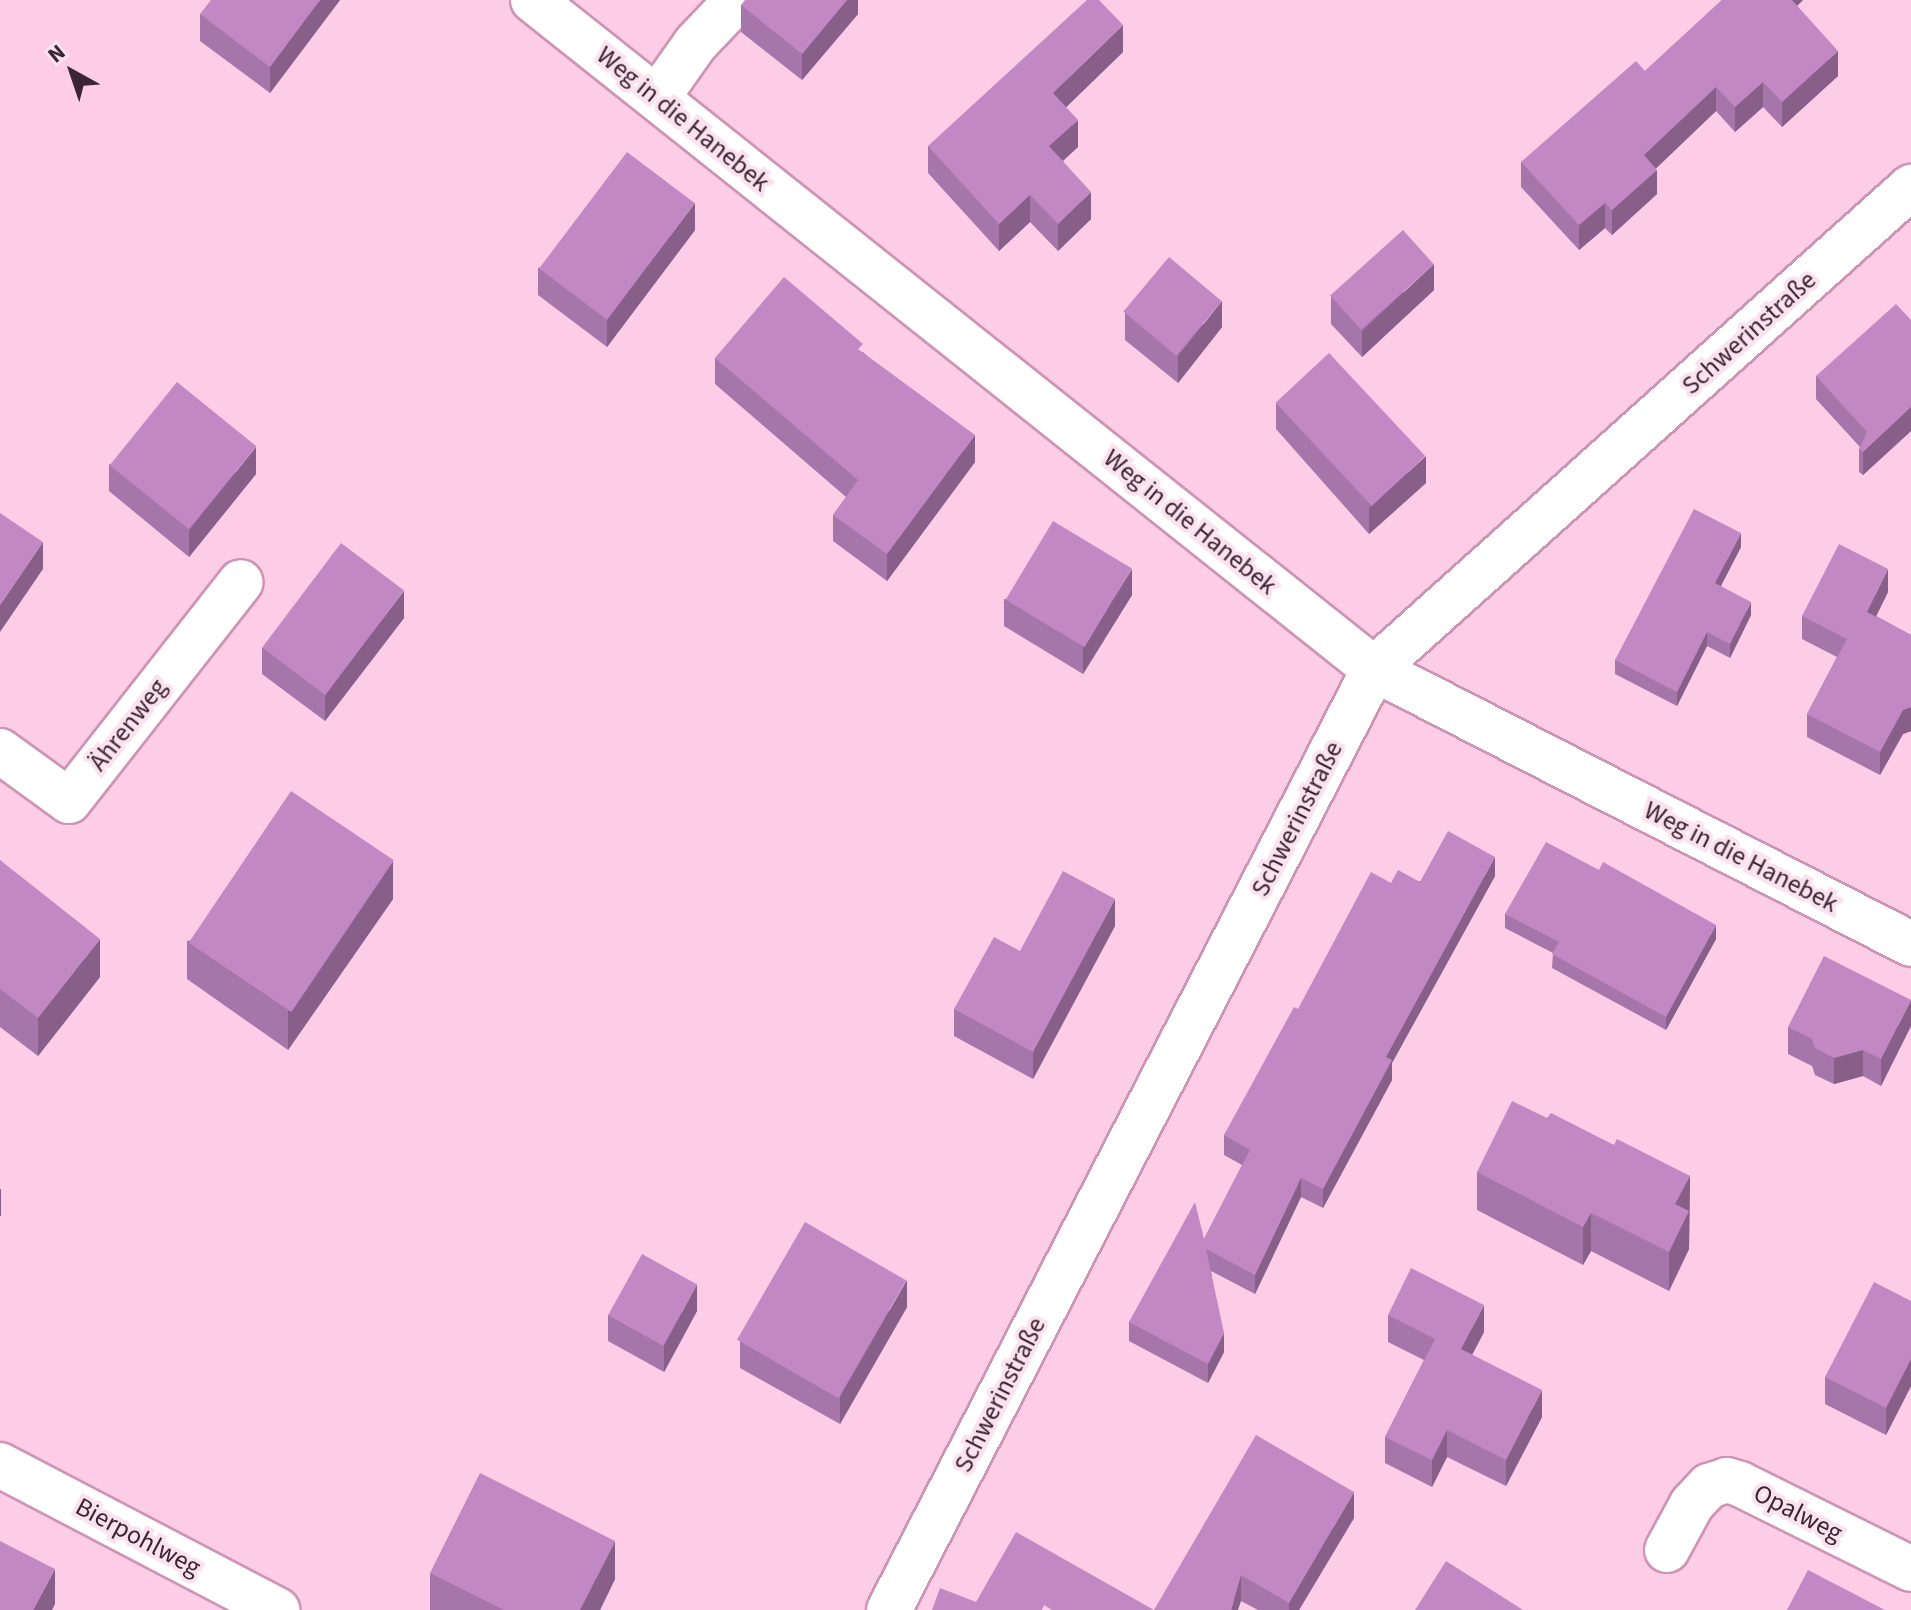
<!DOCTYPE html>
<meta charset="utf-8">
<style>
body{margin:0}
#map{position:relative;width:1911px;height:1610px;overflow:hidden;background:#fdcce7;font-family:"Source Sans 3",sans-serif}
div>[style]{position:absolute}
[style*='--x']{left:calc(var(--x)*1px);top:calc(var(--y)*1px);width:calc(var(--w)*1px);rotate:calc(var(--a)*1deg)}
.roads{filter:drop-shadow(2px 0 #ce94b4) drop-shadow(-2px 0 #ce94b4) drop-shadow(0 2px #ce94b4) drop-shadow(0 -2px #ce94b4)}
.minor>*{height:44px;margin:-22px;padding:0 22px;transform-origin:22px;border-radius:22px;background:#fff}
.wall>*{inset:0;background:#a675a9}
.shaded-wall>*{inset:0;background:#875f89;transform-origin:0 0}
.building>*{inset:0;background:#c188c4;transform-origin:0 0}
span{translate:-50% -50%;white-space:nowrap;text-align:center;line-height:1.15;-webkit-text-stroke:8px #fbe2ef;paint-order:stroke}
.street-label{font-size:26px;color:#3c2532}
.north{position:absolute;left:32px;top:32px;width:80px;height:80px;-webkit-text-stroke:6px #fbe2ef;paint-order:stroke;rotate:320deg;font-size:22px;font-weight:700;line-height:32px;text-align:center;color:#3c2532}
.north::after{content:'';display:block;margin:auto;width:28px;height:36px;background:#3c2532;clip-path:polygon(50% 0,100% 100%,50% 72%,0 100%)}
</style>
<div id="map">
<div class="roads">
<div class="minor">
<i style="--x:533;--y:0;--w:1075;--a:38.5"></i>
<i style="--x:1374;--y:669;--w:603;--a:27.12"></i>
<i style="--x:657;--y:98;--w:67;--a:-54.7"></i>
<i style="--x:696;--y:43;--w:59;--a:-46.4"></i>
<i style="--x:0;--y:751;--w:85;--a:35.9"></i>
<i style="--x:69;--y:801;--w:278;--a:-51.9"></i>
<i style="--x:0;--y:1465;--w:313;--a:27.6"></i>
<i style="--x:1667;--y:1550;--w:52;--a:-61.5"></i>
<i style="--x:1692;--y:1504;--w:25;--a:-47"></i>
<i style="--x:1709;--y:1486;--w:19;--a:-18"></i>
<i style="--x:1727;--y:1480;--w:14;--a:17"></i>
<i style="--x:1740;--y:1484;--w:191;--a:26.4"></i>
<i style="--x:889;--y:1610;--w:1059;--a:-62.73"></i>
<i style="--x:1374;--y:669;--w:722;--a:-41.91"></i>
</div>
</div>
<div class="wall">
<i style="clip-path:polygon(340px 0,270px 93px,200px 41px,200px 14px)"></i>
<i style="clip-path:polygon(858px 0,858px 14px,802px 80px,741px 32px,741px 5px)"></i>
<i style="clip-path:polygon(1722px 0,1803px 0,1797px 6px,1838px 76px,1782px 127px,1763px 107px,1735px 132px,1716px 111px,1656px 168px,1657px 194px,1612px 235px,1605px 228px,1579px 250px,1521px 187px,1521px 162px,1645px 71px)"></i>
<i style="clip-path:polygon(1123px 52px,1066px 107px,1078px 147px,1063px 161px,1091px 219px,1058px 251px,1030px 222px,999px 251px,928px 173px,928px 146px)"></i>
<i style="clip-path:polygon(695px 230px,607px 347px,538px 295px,538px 268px)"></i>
<i style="clip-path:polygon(1434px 290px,1362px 357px,1331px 324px,1331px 297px)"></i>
<i style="clip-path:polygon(1125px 313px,1222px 327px,1178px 383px,1125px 340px)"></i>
<i style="clip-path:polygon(1911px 320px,1911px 431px,1863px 475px,1859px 472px,1859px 449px,1860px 447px,1816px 399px,1816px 376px)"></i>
<i style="clip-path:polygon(863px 352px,975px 462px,887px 581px,833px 541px,833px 515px,846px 497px,715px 384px,715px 358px)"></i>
<i style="clip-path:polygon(1276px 403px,1426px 483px,1369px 534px,1276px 429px)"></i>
<i style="clip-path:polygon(109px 464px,256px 474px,189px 557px,109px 491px)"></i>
<i style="clip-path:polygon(1741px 547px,1721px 586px,1751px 615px,1730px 658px,1707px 646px,1677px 706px,1615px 674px,1615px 660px)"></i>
<i style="clip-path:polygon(1888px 592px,1876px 616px,1911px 635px,1911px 731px,1903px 734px,1880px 775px,1807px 737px,1807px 714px,1837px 657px,1802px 639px,1802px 616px)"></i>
<i style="clip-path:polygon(1132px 595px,1083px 674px,1004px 626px,1004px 599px)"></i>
<i style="clip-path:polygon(404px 618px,325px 721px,262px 674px,262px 648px)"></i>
<i style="clip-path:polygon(0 860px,100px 977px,38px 1056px,0 1027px)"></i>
<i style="clip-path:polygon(1599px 870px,1716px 939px,1666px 1030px,1552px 968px,1553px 953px,1505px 928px,1505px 914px)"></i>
<i style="clip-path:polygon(1495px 876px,1392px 1063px,1392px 1080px,1323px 1208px,1301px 1197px,1255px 1294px,1211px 1271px,1224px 1352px,1208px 1383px,1129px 1341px,1129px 1322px,1204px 1239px,1242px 1165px,1224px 1155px,1224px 1135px,1391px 883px)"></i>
<i style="clip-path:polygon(393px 899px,288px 1050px,187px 979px,187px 941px)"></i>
<i style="clip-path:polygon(1115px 926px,1033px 1079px,954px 1036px,954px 1009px,1020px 951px)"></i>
<i style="clip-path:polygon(1911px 1026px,1881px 1086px,1863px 1076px,1834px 1084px,1815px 1075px,1812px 1066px,1788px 1054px,1788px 1027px)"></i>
<i style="clip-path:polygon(1547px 1118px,1690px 1176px,1689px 1249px,1669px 1291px,1591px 1251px,1583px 1265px,1477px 1210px,1477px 1172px)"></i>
<i style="clip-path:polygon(1911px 1301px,1911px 1386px,1886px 1435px,1825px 1404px,1825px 1377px)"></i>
<i style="clip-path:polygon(907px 1307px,840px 1424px,740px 1368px,740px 1341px)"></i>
<i style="clip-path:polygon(697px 1311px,664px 1372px,608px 1341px,608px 1315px)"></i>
<i style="clip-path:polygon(1388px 1315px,1484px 1332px,1472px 1355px,1542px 1417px,1506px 1486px,1447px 1457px,1432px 1487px,1385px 1463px,1385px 1437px,1424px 1360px,1388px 1342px)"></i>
<i style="clip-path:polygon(1354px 1518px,1299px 1610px,1258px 1610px,1241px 1601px,1154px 1610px)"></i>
<i style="clip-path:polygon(430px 1573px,615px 1579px,600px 1610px,430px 1610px)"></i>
</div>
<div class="shaded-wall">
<i style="clip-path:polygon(320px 0,340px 0,270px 93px,270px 67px)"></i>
<i style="clip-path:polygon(847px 0,858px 0,858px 14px,802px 80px,802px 54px)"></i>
<i style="clip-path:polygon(1785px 0,1803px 0,1785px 17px)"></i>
<i style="clip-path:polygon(1123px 25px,1123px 52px,1053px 120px,1053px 93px)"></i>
<i style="clip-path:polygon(1838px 51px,1838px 76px,1782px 127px,1782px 102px)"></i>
<i style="clip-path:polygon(1763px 82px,1763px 107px,1735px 132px,1735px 107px)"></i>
<i style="clip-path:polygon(1716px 87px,1716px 111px,1644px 180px,1644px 155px)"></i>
<i style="clip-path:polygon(1078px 120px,1078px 147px,1049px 173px,1049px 146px)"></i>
<i style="clip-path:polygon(1657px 170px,1657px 194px,1612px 235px,1612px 210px)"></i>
<i style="clip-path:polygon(1091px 192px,1091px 219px,1058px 251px,1058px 224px)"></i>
<i style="clip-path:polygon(1030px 195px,1030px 222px,999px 251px,999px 224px)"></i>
<i style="clip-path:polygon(695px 203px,695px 230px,607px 347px,607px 320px)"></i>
<i style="clip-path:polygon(1605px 203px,1605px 228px,1579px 250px,1579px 225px)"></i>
<i style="clip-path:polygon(1434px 264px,1434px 290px,1362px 357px,1362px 331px)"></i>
<i style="clip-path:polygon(1222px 301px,1222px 327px,1178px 383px,1178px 356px)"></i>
<i style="clip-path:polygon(1911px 407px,1911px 431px,1863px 475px,1863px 452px)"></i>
<i style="clip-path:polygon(975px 435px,975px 462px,887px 581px,887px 554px)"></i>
<i style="clip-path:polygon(256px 447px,256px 474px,189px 557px,189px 530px)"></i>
<i style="clip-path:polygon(1426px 456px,1426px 483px,1369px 534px,1369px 508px)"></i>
<i style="clip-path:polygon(1741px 533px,1741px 547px,1715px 597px,1715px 583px)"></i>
<i style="clip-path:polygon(43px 542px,43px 569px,0 632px,0 605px)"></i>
<i style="clip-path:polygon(1132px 569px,1132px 595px,1083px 674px,1083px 647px)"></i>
<i style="clip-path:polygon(1888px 569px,1888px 592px,1867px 635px,1867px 612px)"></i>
<i style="clip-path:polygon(404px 591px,404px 618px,325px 721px,325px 694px)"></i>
<i style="clip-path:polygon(1751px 602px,1751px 615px,1730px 658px,1730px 644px)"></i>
<i style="clip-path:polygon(1707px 632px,1707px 646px,1677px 706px,1677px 692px)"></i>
<i style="clip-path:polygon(1911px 707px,1911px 731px,1903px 734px,1880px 775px,1880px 752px,1903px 710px)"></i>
<i style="clip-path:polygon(1495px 857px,1495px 876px,1392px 1063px,1392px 1080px,1323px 1208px,1323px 1189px,1386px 1057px)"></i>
<i style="clip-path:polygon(393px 861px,393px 899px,288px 1050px,288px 1012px)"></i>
<i style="clip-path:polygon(1115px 899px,1115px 926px,1033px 1079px,1033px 1052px)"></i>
<i style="clip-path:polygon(1716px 925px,1716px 939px,1666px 1030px,1666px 1017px)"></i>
<i style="clip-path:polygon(100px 939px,100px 977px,38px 1056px,38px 1018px)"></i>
<i style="clip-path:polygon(1911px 1000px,1911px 1026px,1881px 1086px,1881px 1059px)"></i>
<i style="clip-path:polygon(1863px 1050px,1863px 1076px,1834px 1084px,1834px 1058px)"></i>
<i style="clip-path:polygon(1690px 1176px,1689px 1249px,1669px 1291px,1669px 1252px,1675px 1204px)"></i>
<i style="clip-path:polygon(1301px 1178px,1301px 1197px,1255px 1294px,1255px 1275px)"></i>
<i style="left:1px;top:1189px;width:27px;height:2px;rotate:90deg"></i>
<i style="clip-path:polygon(1591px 1213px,1591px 1251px,1583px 1265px,1583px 1227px)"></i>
<i style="clip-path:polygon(907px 1280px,907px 1307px,840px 1424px,840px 1397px)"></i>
<i style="clip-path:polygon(697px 1284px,697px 1311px,664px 1372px,664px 1346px)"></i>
<i style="clip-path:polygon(1484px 1305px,1484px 1332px,1461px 1376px,1461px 1349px)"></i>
<i style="clip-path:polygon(1224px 1333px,1224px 1352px,1208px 1383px,1208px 1364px)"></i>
<i style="clip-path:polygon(1911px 1359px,1911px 1386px,1886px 1435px,1886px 1408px)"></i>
<i style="clip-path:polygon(1542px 1390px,1542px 1417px,1506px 1486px,1506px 1460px)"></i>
<i style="clip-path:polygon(1447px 1430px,1447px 1457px,1432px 1487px,1432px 1460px)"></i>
<i style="clip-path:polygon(1354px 1492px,1354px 1518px,1299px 1610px,1289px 1610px,1289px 1603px)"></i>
<i style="clip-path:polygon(615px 1541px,615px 1579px,600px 1610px,580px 1610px)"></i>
<i style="clip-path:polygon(55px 1569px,55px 1604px,52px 1610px,33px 1610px)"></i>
<i style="clip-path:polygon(1241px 1575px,1241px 1601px,1238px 1610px,1231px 1610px)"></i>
</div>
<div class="building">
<i style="clip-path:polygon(211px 0,320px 0,270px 67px,200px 14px)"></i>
<i style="clip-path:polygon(745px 0,847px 0,802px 54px,741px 5px)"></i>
<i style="clip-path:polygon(1087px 0,1099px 0,1123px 25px,1053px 93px,1078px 120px,1049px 146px,1091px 192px,1058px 224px,1030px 195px,999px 224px,928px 146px)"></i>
<i style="clip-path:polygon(1722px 0,1792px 0,1838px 51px,1782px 102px,1763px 82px,1735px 107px,1716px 87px,1644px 155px,1657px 170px,1612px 210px,1605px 203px,1579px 225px,1521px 162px,1636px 61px,1645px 71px)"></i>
<i style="left:627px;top:152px;width:85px;height:146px;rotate:37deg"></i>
<i style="left:1403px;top:230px;width:46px;height:98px;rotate:48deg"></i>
<i style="left:1169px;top:257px;width:69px;height:71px;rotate:40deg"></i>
<i style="clip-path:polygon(784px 277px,863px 344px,858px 349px,975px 435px,887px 554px,833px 515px,858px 480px,715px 358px)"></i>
<i style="clip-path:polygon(1896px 304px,1911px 320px,1911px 407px,1863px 452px,1859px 449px,1867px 432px,1816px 376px)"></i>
<i style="left:1329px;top:353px;width:141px;height:73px;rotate:47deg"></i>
<i style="left:177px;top:382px;width:102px;height:107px;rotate:39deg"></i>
<i style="clip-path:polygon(1694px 509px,1741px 533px,1715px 583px,1751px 602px,1730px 644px,1707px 632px,1677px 692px,1615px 660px)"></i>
<i style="clip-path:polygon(0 513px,43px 542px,0 605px)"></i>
<i style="left:1053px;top:521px;width:92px;height:92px;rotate:31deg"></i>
<i style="left:341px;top:543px;width:79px;height:131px;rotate:37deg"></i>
<i style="clip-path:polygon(1839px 544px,1888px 569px,1867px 612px,1911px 635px,1911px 707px,1903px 710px,1880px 752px,1807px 714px,1847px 639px,1802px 616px)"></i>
<i style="left:291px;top:791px;width:124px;height:183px;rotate:34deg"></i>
<i style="clip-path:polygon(1448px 831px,1495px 857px,1386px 1057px,1392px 1060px,1323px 1189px,1301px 1178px,1255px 1275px,1206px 1249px,1224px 1333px,1208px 1364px,1129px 1322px,1195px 1202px,1204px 1239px,1250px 1150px,1224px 1135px,1294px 1007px,1298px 1009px,1371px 872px,1391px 883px,1398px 870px,1420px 882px)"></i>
<i style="clip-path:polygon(1546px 842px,1599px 870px,1603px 862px,1716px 925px,1666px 1017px,1552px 954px,1559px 942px,1505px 914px)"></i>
<i style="clip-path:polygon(0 860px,100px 939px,38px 1018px,0 989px)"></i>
<i style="clip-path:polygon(1063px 871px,1115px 899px,1033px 1052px,954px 1009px,994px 937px,1020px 951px)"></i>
<i style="clip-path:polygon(1824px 956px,1911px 1000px,1881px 1059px,1863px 1050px,1834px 1058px,1815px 1048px,1812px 1039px,1788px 1027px)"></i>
<i style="clip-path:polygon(1512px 1101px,1547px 1118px,1551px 1113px,1614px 1145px,1617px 1139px,1690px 1176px,1675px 1204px,1689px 1211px,1669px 1252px,1591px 1213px,1583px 1227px,1477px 1172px)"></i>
<i style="left:805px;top:1222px;width:117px;height:136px;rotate:30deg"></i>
<i style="left:642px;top:1254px;width:63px;height:70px;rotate:29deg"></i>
<i style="clip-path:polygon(1411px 1268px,1484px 1305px,1461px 1349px,1542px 1390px,1506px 1460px,1447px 1430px,1432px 1460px,1385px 1437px,1435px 1339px,1388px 1315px)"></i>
<i style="clip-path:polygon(1874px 1282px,1911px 1301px,1911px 1359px,1886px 1408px,1825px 1377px)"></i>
<i style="clip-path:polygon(1256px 1435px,1354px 1492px,1289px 1603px,1241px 1575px,1231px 1610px,1154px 1610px)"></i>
<i style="clip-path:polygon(480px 1473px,615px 1541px,580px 1610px,504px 1610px,430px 1573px)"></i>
<i style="clip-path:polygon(1016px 1532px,1154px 1610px,1052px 1610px,1044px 1605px,1042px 1610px,932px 1610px,940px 1588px,976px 1602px)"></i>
<i style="clip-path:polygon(0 1541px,55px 1569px,33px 1610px,0 1610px)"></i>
<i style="clip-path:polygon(1446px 1561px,1523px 1610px,1415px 1610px)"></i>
<i style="clip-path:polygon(1808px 1570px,1885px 1610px,1787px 1610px)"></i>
</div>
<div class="street-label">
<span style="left:683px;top:119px;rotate:39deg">Weg in die Hanebek</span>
<span style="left:1749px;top:333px;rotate:-42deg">Schwerinstraße</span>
<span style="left:1190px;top:522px;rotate:39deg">Weg in die Hanebek</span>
<span style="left:128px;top:725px;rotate:-52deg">Ährenweg</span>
<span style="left:1297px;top:819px;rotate:-63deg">Schwerinstraße</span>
<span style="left:1741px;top:857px;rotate:27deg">Weg in die Hanebek</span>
<span style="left:1000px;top:1395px;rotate:-63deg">Schwerinstraße</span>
<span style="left:1798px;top:1513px;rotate:27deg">Opalweg</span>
<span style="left:138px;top:1537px;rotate:28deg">Bierpohlweg</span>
</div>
<div class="north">N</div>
</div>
